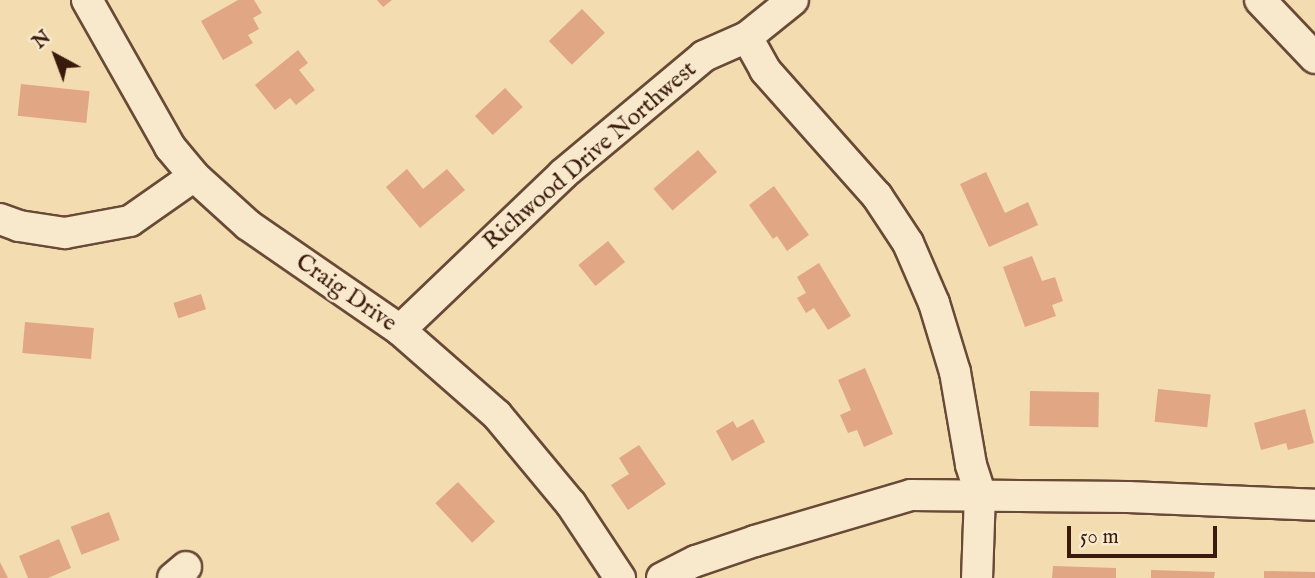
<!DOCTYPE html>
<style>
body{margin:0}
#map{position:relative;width:1315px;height:578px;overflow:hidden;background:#f4dcb1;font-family:"IM FELL English",serif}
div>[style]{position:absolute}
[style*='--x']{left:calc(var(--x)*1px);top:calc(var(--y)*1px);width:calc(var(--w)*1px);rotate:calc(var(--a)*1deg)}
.building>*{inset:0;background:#e1a683;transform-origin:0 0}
.roads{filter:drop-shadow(2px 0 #684a36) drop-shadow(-2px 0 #684a36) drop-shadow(0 2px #684a36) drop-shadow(0 -2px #684a36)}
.minor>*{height:30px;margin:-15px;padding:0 15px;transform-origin:15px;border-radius:15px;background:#f8e8cc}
span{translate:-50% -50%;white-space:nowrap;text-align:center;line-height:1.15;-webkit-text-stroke:5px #f8e8cc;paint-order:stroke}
.street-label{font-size:24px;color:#3a1a0d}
.north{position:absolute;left:21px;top:21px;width:70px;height:70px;-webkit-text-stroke:5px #f8e8cc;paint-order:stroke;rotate:319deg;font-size:19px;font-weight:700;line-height:28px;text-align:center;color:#3a1a0d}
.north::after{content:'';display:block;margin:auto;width:24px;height:32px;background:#3a1a0d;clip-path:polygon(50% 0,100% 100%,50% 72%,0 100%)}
.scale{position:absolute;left:1067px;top:526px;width:150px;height:32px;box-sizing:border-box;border:4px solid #3a1a0d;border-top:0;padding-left:9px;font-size:21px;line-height:24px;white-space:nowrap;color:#3a1a0d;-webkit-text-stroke:5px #f8e8cc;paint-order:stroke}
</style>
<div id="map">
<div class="building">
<i style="clip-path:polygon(238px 0,254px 0,262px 13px,253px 18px,259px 29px,248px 35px,253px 43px,223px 60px,201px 21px)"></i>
<i style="clip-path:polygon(377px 0,392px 0,383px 7px)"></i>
<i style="left:582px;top:9px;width:33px;height:46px;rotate:46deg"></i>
<i style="clip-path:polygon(298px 50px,308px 63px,299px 70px,315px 90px,296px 105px,290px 98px,275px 110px,255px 85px)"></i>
<i style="left:21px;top:84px;width:69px;height:32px;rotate:6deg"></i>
<i style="left:505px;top:88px;width:26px;height:41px;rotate:47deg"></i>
<i style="left:698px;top:150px;width:29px;height:59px;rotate:49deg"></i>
<i style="clip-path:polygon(407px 169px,423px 189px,447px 169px,465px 190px,420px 228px,386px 187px)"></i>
<i style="clip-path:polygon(986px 172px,1005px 213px,1028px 202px,1038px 225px,989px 247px,960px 184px)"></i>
<i style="clip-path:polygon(774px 186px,809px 235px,787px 251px,777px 236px,773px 239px,749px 205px)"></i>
<i style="left:608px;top:241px;width:27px;height:38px;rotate:51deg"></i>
<i style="clip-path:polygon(1032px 256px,1042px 281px,1055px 277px,1063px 301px,1052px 305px,1056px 316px,1025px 327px,1003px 267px)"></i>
<i style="clip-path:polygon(819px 263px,851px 316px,828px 330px,814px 308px,806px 313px,797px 298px,806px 293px,797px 277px)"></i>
<i style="left:201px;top:294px;width:16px;height:29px;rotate:72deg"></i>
<i style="left:25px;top:322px;width:69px;height:31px;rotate:5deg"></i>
<i style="clip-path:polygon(865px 368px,893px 434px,864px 447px,857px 430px,848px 433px,840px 415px,851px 410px,838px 380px)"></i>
<i style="left:1158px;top:389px;width:53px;height:33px;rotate:6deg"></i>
<i style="left:1030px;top:391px;width:69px;height:35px;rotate:1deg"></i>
<i style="clip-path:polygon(1305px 409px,1314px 443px,1288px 450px,1286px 443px,1261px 450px,1254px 423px)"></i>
<i style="clip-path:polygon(753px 419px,765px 442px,732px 461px,716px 431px,733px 421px,737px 428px)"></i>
<i style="clip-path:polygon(639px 445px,666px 484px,628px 510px,611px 485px,629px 474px,619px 458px)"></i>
<i style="left:458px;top:482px;width:54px;height:31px;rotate:47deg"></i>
<i style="left:109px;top:512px;width:30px;height:41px;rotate:69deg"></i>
<i style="clip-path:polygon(59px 539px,71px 568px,48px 578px,28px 578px,19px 556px)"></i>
<i style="clip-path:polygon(0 562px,8px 578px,0 578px)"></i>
<i style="clip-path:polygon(1053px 566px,1116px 568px,1116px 578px,1052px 578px)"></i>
<i style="clip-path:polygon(1151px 570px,1215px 572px,1214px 578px,1151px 578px)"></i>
<i style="clip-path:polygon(1264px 571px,1315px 572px,1315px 578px,1264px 578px)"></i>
</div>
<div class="roads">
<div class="minor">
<i style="--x:87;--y:0;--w:169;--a:60.5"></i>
<i style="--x:170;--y:147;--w:38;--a:50"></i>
<i style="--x:194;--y:176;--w:73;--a:42.2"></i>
<i style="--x:248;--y:225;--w:185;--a:34.6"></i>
<i style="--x:400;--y:330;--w:129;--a:41.2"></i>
<i style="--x:497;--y:415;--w:116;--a:50.3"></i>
<i style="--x:571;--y:504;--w:89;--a:56.5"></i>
<i style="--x:1260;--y:0;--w:80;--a:46.5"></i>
<i style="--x:747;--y:37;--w:38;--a:61"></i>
<i style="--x:765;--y:70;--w:169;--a:48.4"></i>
<i style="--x:877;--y:196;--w:56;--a:56.6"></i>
<i style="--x:908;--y:243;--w:65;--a:66.6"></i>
<i style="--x:934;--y:303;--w:72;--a:73.1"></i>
<i style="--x:955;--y:372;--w:94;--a:80.2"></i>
<i style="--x:971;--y:465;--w:29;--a:72"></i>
<i style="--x:980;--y:493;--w:85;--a:92"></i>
<i style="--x:0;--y:219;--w:20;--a:20"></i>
<i style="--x:19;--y:226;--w:47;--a:8.7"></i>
<i style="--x:65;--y:233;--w:66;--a:-10.5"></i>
<i style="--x:130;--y:221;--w:78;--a:-35.1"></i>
<i style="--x:400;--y:330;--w:226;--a:-43.7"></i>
<i style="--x:563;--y:174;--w:184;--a:-39.9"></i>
<i style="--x:704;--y:56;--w:47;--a:-23.8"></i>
<i style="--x:747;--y:37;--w:59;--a:-38.8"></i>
<i style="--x:173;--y:578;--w:17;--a:-40"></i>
<i style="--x:662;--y:578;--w:38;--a:-27"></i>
<i style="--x:696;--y:561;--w:62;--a:-18.7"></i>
<i style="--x:755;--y:541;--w:163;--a:-16.4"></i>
<i style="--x:911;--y:495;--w:217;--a:0.5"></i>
<i style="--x:1128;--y:497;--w:187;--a:2.4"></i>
</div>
</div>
<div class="street-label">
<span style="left:590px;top:156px;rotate:-41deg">Richwood Drive Northwest</span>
<span style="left:346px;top:293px;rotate:35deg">Craig Drive</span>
</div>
<div class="north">N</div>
<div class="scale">50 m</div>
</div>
